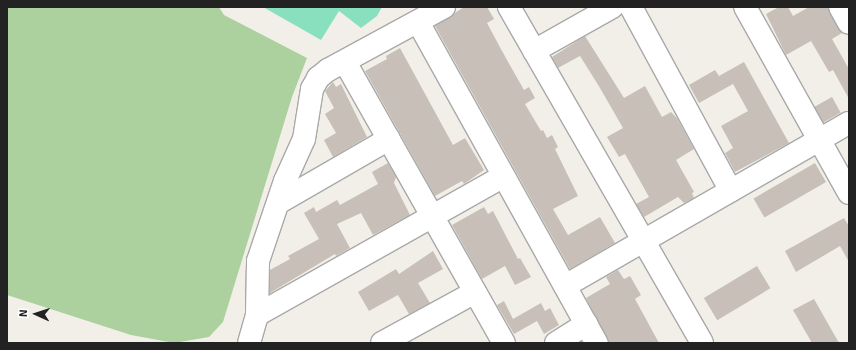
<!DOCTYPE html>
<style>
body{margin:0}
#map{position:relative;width:856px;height:350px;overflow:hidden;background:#f2efe9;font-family:Signika,sans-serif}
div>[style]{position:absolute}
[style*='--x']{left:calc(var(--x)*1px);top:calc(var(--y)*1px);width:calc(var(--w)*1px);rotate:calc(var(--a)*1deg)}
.forest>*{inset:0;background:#add19e}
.pitch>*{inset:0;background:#88e0be}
.building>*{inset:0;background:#c7bfb8;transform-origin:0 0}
.roads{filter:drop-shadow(1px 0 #a9a9a9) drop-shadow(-1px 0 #a9a9a9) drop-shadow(0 1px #a9a9a9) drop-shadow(0 -1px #a9a9a9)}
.minor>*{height:22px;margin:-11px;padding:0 11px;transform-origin:11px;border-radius:11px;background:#fff}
span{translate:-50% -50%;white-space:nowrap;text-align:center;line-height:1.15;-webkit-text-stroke:4px #fff;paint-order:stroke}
.frame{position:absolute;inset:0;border:8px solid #222;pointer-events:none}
.north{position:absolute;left:16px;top:294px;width:40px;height:40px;-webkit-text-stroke:3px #fff;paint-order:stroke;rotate:273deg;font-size:11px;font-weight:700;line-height:16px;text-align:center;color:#222}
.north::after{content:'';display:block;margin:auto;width:14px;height:18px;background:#222;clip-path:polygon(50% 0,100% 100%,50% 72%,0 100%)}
</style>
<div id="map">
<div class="forest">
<i style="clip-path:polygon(7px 7px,219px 7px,224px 15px,307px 58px,292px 97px,223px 322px,209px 337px,174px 343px,131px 335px,7px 295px)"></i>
</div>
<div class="pitch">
<i style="clip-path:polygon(263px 7px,382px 7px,377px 16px,361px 28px,339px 11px,321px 40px)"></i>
</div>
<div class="building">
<i style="clip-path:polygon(464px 7px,487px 7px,494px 19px,487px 23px,502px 51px,524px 90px,529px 87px,535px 98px,525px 104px,541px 131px,543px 130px,547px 138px,552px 135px,558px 147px,555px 149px,578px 196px,553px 209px,568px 235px,600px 217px,615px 243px,570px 269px,435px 26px)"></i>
<i style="clip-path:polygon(779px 7px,788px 7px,793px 16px,809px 7px,828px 7px,842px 33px,832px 39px,849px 69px,849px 99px,833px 70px,829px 72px,811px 41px,786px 55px,766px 14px)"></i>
<i style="clip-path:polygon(585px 36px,624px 98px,645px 86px,662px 117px,671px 112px,677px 118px,694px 149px,676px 160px,694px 192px,692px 193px,694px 198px,684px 203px,678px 197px,644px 217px,636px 204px,649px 197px,625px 154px,619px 157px,607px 137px,623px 128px,600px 88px,580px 56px,558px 68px,552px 57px)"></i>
<i style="clip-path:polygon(400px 48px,453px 145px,465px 138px,484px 170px,464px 184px,462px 181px,435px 196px,365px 71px,387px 59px,386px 56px)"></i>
<i style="clip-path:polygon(744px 62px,789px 143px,735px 172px,725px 153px,733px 148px,721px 126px,748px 111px,733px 84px,699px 103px,689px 85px,715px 70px,719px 76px)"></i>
<i style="clip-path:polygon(333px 82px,336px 87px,341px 84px,367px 137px,333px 157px,324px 140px,336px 133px,325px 114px,334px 108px,325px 91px)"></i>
<i style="left:832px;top:97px;width:18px;height:20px;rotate:61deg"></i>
<i style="clip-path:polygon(388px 163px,396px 177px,394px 183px,410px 215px,373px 235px,361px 213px,337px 224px,350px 248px,336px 256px,335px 254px,270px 293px,270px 270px,290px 259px,288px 256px,319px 239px,304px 213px,314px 207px,316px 212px,337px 200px,340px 205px,378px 184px,372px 172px)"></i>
<i style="left:815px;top:163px;width:22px;height:71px;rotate:60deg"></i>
<i style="clip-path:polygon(484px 207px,488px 214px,493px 211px,518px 259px,520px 258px,531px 277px,515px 285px,505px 266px,482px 279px,452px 225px)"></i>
<i style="clip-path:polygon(844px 218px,849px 226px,849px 262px,840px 246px,796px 272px,785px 251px)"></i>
<i style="clip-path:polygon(433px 251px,443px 269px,418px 283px,430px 303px,409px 314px,398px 295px,369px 311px,358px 292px,396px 269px,399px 274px)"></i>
<i style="left:757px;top:266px;width:26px;height:62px;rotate:59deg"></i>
<i style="clip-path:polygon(618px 270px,624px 279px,630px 276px,641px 295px,635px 299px,659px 343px,609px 343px,586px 298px,610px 284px,606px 277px)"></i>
<i style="clip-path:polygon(814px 299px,839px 343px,812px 343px,793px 310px)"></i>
<i style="clip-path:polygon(504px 301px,513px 319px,541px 303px,545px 311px,550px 308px,559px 325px,544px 334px,537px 321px,514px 334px,497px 305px)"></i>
</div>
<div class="roads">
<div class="minor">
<i style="--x:509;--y:7;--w:387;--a:60.1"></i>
<i style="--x:631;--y:7;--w:209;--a:61.5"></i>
<i style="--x:745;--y:7;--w:213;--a:60.8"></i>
<i style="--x:840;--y:7;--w:18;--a:61"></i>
<i style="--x:418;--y:22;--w:368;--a:60.9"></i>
<i style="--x:534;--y:51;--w:90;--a:-29.4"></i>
<i style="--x:345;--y:62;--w:323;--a:60.5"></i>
<i style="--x:278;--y:203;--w:128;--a:-30"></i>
<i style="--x:565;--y:286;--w:327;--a:-29.9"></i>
<i style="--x:257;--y:315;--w:283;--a:-29.4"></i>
<i style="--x:249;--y:343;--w:29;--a:-74"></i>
<i style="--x:257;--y:315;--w:54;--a:-88.9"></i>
<i style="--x:258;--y:261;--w:84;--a:-71.4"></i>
<i style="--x:285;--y:181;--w:46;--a:-65.7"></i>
<i style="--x:304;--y:139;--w:51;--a:-80.9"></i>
<i style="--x:312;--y:89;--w:13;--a:-61"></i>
<i style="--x:318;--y:78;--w:13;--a:-39"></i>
<i style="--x:328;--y:70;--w:132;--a:-28.5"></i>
<i style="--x:382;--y:343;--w:106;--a:-28.7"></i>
<i style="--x:556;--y:343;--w:36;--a:-32"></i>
</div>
</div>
<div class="frame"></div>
<div class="north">N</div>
</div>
